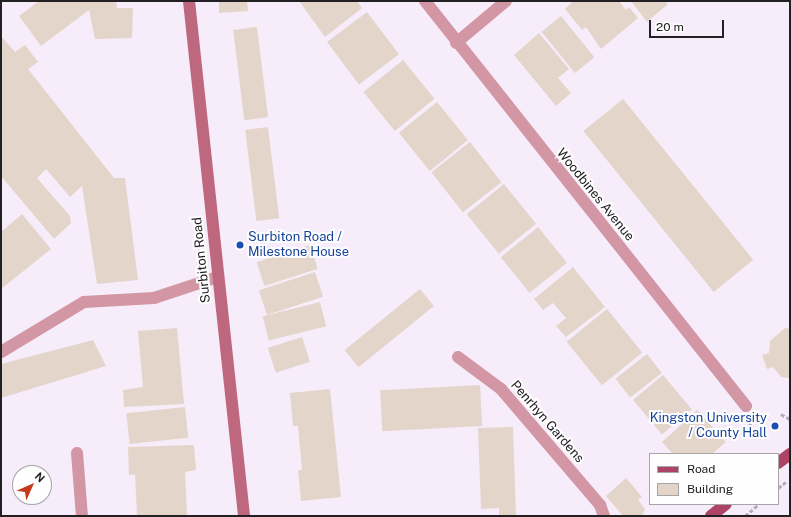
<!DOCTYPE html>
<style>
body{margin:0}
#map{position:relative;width:791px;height:517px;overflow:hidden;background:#f7ecfa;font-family:"Public Sans",sans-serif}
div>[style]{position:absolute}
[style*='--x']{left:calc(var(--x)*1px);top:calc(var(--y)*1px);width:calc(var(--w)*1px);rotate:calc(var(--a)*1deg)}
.building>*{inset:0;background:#e4d5cb;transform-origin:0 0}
.path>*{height:2.5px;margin-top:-1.25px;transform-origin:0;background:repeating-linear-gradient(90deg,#b6adb8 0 4px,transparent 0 6px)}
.lane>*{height:12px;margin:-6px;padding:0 6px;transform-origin:6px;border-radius:6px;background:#d296a4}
.street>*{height:12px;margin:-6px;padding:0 6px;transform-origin:6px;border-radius:6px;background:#d296a4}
.secondary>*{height:12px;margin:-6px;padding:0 6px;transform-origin:6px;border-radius:6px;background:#be687f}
.primary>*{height:12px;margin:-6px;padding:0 6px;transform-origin:6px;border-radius:6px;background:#ae4465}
.dots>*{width:11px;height:11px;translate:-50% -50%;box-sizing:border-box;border:2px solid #fefefe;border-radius:50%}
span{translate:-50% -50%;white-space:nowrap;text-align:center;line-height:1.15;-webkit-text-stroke:4px #fefefe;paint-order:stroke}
.street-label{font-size:13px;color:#232024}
.transit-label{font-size:13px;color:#164399}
.left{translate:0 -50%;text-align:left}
.right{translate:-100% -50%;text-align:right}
.frame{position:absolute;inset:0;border:2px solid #232024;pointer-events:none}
.legend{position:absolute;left:649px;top:453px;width:130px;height:52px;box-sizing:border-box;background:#fefefe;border:1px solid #a6a5a7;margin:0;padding:5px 7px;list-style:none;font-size:12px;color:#232024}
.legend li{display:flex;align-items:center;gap:8px;height:20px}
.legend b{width:20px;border:1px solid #a6a5a7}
.north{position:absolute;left:12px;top:465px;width:40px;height:40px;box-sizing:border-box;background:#fefefe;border:1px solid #a6a5a7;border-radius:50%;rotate:45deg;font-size:11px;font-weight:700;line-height:16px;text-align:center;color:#232024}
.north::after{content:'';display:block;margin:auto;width:14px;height:18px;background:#c43a1a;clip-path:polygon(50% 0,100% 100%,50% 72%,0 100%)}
.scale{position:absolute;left:649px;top:20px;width:75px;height:18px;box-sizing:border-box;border:2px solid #232024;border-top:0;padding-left:5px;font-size:12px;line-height:14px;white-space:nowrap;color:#232024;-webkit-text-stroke:3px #fefefe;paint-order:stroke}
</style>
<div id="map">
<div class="building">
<i style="clip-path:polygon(39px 1px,116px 1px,117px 8px,133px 8px,132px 38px,95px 39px,89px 10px,41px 46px,19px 16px)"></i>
<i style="clip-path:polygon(219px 1px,247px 1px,248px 11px,219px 13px)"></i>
<i style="clip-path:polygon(299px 1px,357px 1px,362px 8px,325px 37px)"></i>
<i style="clip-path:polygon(573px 1px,619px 1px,626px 10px,629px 7px,638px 18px,601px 49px,586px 27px,582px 30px,565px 9px)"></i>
<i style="clip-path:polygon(631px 1px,665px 1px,668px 4px,647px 22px)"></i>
<i style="left:367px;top:12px;width:53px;height:50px;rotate:53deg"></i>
<i style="left:561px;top:16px;width:53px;height:25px;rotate:51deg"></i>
<i style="left:257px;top:27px;width:91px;height:24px;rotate:83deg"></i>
<i style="clip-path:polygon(539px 33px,569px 69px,558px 78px,571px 93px,556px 106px,514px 55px)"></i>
<i style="clip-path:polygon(1px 36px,15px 52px,25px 45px,38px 62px,28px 69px,114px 178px,125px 178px,138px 280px,97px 284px,82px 186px,70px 197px,46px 169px,37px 178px,70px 216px,71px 223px,54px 239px,1px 176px)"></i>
<i style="left:403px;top:60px;width:50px;height:51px;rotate:51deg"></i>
<i style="left:623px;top:99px;width:207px;height:51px;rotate:51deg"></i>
<i style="left:437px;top:102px;width:49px;height:49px;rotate:51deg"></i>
<i style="left:268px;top:127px;width:92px;height:23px;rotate:83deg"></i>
<i style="left:470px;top:142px;width:51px;height:49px;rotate:52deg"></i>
<i style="left:504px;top:184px;width:51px;height:48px;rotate:51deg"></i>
<i style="clip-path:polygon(22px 214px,51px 249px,1px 289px,1px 232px)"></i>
<i style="left:538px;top:227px;width:46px;height:48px;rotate:51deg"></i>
<i style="left:310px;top:245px;width:25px;height:56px;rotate:72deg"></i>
<i style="clip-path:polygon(573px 267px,605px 307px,566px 337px,556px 326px,566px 318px,553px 303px,543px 310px,534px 299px)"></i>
<i style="left:315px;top:272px;width:26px;height:59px;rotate:72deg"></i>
<i style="left:420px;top:289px;width:22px;height:97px;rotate:51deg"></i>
<i style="left:320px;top:302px;width:25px;height:59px;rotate:76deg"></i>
<i style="left:607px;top:309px;width:56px;height:52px;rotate:51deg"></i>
<i style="clip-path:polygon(177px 328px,184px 404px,124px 407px,123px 390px,143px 387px,138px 331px)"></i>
<i style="clip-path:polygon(785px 328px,790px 329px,790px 378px,781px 377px,773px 367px,767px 369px,762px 355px,769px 353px,770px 341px)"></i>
<i style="left:302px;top:337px;width:26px;height:36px;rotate:72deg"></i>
<i style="clip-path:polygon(93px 340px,106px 366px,1px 398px,1px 364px)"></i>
<i style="left:647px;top:354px;width:24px;height:40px;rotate:52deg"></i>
<i style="left:663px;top:375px;width:45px;height:39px;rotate:50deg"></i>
<i style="left:480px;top:385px;width:41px;height:100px;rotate:87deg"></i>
<i style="clip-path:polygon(330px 389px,341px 497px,301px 501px,298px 470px,302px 470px,298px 426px,293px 426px,290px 393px)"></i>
<i style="left:185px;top:407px;width:31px;height:59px;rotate:84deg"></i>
<i style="clip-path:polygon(697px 410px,726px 442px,712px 454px,673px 454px,662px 442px)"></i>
<i style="clip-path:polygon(513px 427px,516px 516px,499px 516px,499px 508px,481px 509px,478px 428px)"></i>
<i style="clip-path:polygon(194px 445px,196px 470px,185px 472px,187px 516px,137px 516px,135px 474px,129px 475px,128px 447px)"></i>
<i style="clip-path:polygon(626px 478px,642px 497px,638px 500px,645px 509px,642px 516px,623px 516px,606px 496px)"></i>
</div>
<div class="path">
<i style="--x:781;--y:414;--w:10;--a:29"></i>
<i style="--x:750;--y:423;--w:14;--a:69"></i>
<i style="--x:778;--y:488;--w:11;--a:-38"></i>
<i style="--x:745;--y:516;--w:18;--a:-41"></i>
</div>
<div class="lane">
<i style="--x:1;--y:352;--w:97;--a:-31.1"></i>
<i style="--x:84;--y:302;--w:70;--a:-3.3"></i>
<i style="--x:154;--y:298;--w:67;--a:-18.2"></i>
</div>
<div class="street">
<i style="--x:425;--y:1;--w:517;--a:51.6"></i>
<i style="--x:456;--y:43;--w:65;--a:-40"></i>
<i style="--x:458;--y:357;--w:54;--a:36.7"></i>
<i style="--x:501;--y:389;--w:153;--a:49.5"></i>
<i style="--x:600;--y:505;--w:12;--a:70"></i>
<i style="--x:77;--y:453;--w:63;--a:85.5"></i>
</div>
<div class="secondary">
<i style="--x:189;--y:1;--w:518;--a:83.9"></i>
</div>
<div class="primary">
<i style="--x:778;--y:463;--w:15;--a:-37"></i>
<i style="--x:711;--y:516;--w:19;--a:-39"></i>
</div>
<div class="dots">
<i style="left:240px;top:245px;background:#1a4fb4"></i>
<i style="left:775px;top:426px;background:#1a4fb4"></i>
</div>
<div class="street-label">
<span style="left:595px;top:195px;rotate:51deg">Woodbines Avenue</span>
<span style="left:202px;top:260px;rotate:-96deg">Surbiton Road</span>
<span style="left:547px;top:422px;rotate:49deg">Penrhyn Gardens</span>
</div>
<div class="transit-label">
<span class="left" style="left:248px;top:245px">Surbiton Road /<br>Milestone House</span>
<span class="right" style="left:767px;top:426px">Kingston University<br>/ County Hall</span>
</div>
<div class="frame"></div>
<ul class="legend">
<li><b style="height:5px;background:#ae4465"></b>Road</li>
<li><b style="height:11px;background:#e4d5cb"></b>Building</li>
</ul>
<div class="north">N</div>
<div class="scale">20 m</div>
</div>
